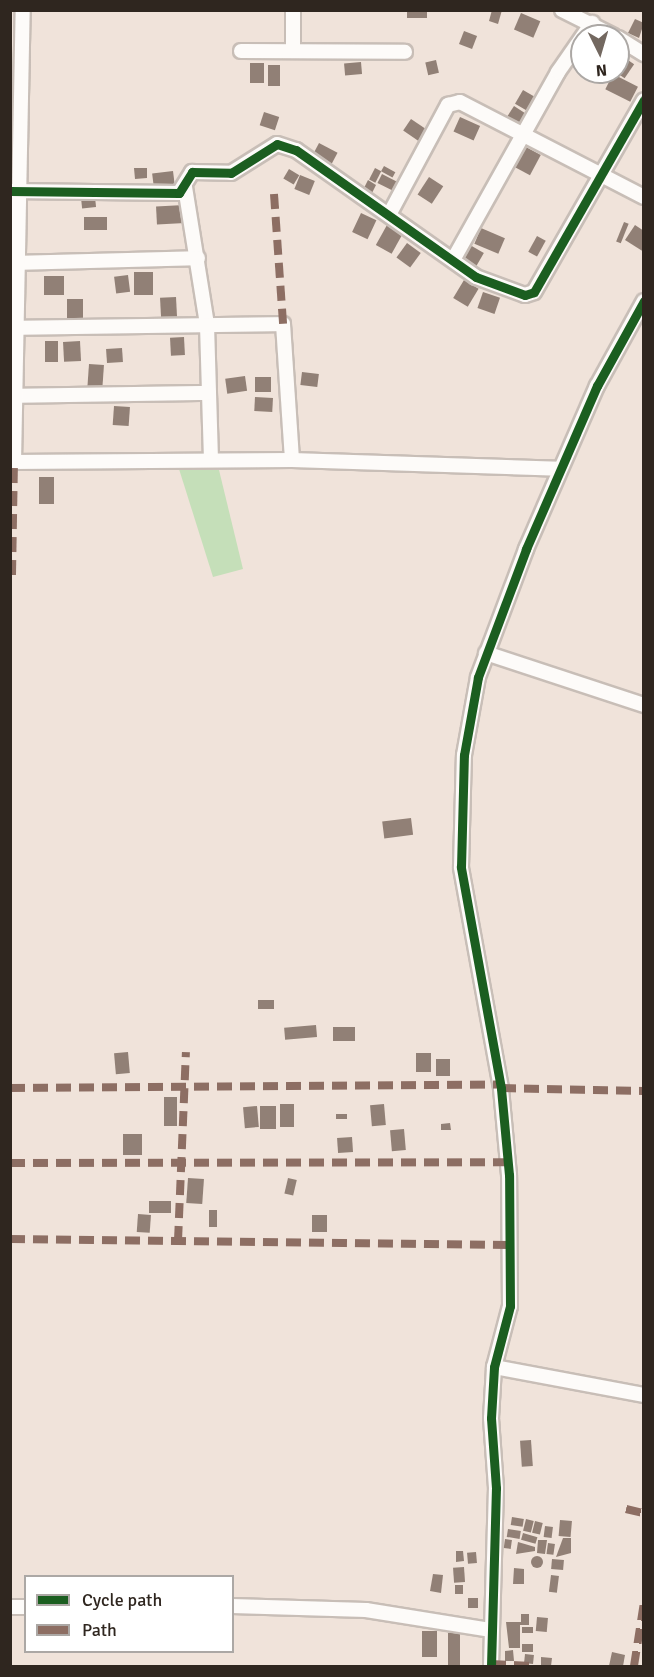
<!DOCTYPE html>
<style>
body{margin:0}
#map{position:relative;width:654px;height:1677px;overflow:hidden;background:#f0e3da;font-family:Signika,sans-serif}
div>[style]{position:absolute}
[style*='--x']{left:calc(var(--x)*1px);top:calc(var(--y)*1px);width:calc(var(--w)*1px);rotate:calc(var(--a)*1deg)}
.green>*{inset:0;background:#c5dfb9}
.building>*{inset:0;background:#918076;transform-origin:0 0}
.round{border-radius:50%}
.roads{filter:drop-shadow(2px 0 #c8beb7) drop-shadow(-2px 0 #c8beb7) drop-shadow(0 2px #c8beb7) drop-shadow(0 -2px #c8beb7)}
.minor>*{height:14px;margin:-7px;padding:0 7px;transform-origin:7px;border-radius:7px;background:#fdfbf9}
.quiet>*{height:8px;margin-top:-4px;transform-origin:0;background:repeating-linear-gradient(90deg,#8d6e63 0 15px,transparent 0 23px)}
.cycleway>*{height:9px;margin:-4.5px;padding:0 4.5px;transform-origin:4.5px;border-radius:4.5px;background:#1b5e20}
span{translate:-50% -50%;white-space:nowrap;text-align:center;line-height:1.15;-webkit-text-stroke:6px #fff;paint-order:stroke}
.frame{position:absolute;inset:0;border:12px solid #2f261f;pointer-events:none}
.legend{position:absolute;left:24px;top:1575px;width:210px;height:78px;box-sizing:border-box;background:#fff;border:2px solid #aca8a5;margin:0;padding:8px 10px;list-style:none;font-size:18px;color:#2f261f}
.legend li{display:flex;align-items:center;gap:12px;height:30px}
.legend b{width:30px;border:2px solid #aca8a5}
.north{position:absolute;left:570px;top:24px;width:60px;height:60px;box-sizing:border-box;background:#fff;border:2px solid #aca8a5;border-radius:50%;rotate:175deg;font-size:16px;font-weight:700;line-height:24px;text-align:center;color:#2f261f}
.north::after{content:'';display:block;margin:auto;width:21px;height:27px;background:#736860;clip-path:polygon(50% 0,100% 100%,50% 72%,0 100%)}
</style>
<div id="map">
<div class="green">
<i style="clip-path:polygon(179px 469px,219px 470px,243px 569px,213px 577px)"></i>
</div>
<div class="building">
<i style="left:407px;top:10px;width:20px;height:8px"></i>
<i style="clip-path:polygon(492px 10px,502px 10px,498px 24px,489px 21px)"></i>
<i style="left:521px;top:13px;width:21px;height:18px;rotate:23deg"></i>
<i style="clip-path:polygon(635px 19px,644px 23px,639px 38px,628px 33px)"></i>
<i style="left:464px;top:31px;width:14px;height:14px;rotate:21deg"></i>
<i style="left:625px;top:58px;width:11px;height:17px;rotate:34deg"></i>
<i style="left:436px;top:60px;width:13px;height:11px;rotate:77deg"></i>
<i style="left:361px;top:62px;width:12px;height:17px;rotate:85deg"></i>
<i style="left:250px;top:63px;width:14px;height:20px"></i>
<i style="left:268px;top:65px;width:12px;height:21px"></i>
<i style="left:613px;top:74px;width:28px;height:17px;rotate:27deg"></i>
<i style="left:523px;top:90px;width:14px;height:16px;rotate:30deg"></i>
<i style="left:514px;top:106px;width:17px;height:16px;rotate:33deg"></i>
<i style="left:264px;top:112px;width:16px;height:14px;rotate:18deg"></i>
<i style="left:460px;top:117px;width:22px;height:16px;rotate:24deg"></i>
<i style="left:411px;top:119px;width:22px;height:14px;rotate:34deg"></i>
<i style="left:319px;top:143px;width:21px;height:13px;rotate:28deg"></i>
<i style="left:524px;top:146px;width:19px;height:23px;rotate:28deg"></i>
<i style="left:384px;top:166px;width:13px;height:6px;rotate:29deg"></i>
<i style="clip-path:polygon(134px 168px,147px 168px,147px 178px,135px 179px)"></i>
<i style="left:375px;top:168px;width:7px;height:13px;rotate:27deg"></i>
<i style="left:289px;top:169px;width:12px;height:11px;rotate:31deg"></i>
<i style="left:173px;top:171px;width:16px;height:21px;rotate:83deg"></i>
<i style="left:382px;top:174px;width:18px;height:10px;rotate:27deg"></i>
<i style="left:300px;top:175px;width:16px;height:15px;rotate:22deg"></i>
<i style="left:429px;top:177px;width:17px;height:21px;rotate:33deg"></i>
<i style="clip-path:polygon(368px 180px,376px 185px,371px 195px,363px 190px)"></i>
<i style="left:95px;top:197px;width:10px;height:14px;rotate:84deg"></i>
<i style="left:184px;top:205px;width:18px;height:28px;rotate:87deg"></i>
<i style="left:361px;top:213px;width:17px;height:21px;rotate:25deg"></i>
<i style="left:84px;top:217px;width:23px;height:13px"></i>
<i style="left:624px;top:222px;width:5px;height:21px;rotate:22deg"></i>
<i style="left:387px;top:225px;width:18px;height:23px;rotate:29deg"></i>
<i style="clip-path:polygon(635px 225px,644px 231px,644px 252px,625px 240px)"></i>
<i style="left:481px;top:228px;width:26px;height:17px;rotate:23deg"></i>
<i style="left:537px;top:236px;width:10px;height:18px;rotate:29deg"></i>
<i style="left:407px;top:243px;width:17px;height:18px;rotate:36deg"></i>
<i style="left:470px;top:245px;width:16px;height:17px;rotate:30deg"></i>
<i style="left:134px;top:272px;width:19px;height:23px"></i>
<i style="left:128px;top:275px;width:17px;height:14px;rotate:83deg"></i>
<i style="left:44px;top:276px;width:20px;height:19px"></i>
<i style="left:464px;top:280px;width:17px;height:21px;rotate:31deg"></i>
<i style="left:483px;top:292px;width:18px;height:17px;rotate:19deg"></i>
<i style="left:176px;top:297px;width:20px;height:16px;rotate:87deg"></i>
<i style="left:67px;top:299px;width:16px;height:19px"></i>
<i style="left:184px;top:337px;width:18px;height:14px;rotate:87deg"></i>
<i style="left:45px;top:341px;width:13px;height:21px"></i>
<i style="left:80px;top:341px;width:20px;height:17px;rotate:87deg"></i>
<i style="left:122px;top:348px;width:14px;height:16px;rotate:86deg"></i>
<i style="left:89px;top:364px;width:15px;height:24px;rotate:4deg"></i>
<i style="left:302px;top:372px;width:17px;height:13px;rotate:7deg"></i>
<i style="left:245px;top:376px;width:15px;height:20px;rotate:82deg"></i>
<i style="left:255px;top:377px;width:16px;height:15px"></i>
<i style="left:255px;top:397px;width:18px;height:14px;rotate:3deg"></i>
<i style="left:114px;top:406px;width:16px;height:19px;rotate:4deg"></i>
<i style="left:39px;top:477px;width:15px;height:27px"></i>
<i style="left:411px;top:818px;width:17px;height:29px;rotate:83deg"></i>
<i style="left:274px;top:1000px;width:9px;height:16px;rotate:90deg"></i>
<i style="left:316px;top:1025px;width:12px;height:32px;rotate:85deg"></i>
<i style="left:333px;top:1027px;width:22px;height:14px"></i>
<i style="left:128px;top:1052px;width:21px;height:14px;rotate:85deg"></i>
<i style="left:416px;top:1053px;width:15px;height:19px"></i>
<i style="left:436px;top:1059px;width:14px;height:17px"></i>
<i style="left:164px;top:1097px;width:13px;height:29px"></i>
<i style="left:294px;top:1104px;width:23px;height:14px;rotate:90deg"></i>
<i style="left:384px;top:1104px;width:21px;height:14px;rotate:85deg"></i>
<i style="left:257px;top:1106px;width:21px;height:14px;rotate:85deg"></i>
<i style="left:260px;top:1106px;width:16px;height:23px"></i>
<i style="left:347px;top:1114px;width:5px;height:11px;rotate:90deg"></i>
<i style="clip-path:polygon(450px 1123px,451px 1130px,441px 1130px,441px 1124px)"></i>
<i style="left:404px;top:1129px;width:21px;height:14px;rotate:85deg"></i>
<i style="left:142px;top:1134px;width:21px;height:19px;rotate:90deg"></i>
<i style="left:352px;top:1137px;width:15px;height:15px;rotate:86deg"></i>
<i style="left:188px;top:1178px;width:16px;height:25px;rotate:4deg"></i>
<i style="left:288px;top:1178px;width:9px;height:16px;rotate:13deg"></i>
<i style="left:149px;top:1201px;width:22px;height:12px"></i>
<i style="left:209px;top:1210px;width:8px;height:17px"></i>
<i style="left:138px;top:1214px;width:13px;height:18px;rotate:4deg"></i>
<i style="left:312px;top:1215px;width:15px;height:17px"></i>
<i style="left:531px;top:1440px;width:26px;height:11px;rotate:86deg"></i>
<i style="left:512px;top:1517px;width:12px;height:8px;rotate:9deg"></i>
<i style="left:526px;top:1519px;width:8px;height:12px;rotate:14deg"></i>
<i style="left:560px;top:1520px;width:12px;height:16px;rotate:5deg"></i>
<i style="left:535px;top:1521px;width:8px;height:12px;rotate:14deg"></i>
<i style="left:545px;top:1526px;width:8px;height:11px;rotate:7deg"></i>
<i style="left:508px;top:1529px;width:13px;height:8px;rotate:9deg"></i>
<i style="left:523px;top:1533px;width:15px;height:7px;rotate:16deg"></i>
<i style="clip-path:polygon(563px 1538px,571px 1538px,571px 1553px,556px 1557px)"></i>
<i style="left:505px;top:1539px;width:7px;height:9px;rotate:8deg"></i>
<i style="clip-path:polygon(538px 1540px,547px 1540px,545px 1554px,537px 1553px)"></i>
<i style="clip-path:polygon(518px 1542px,535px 1547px,535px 1551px,516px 1554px)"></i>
<i style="left:548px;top:1543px;width:7px;height:11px;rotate:8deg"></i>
<i style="clip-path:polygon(456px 1551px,463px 1551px,464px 1561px,456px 1562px)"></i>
<i style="left:476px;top:1552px;width:11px;height:9px;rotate:85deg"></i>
<i class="round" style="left:531px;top:1556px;width:12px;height:12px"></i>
<i style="left:552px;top:1559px;width:12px;height:10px;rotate:5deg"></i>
<i style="left:464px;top:1567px;width:15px;height:11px;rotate:86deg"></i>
<i style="clip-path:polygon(514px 1568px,524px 1569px,524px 1584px,513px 1584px)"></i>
<i style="clip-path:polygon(433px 1574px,443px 1575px,441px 1593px,430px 1591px)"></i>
<i style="left:551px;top:1575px;width:8px;height:17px;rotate:7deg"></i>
<i style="left:455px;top:1585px;width:8px;height:9px"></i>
<i style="left:468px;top:1598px;width:10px;height:10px"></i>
<i style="clip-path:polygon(521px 1614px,529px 1614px,529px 1625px,520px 1625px,520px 1648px,509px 1648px,506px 1622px,521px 1622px)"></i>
<i style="left:537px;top:1617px;width:11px;height:14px;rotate:5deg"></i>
<i style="left:522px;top:1627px;width:11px;height:6px"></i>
<i style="left:422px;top:1631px;width:15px;height:26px"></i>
<i style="left:448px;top:1633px;width:12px;height:33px"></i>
<i style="left:522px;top:1644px;width:11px;height:8px"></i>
<i style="clip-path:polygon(513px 1650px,514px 1661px,505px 1661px,505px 1651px)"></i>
<i style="clip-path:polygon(612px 1652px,625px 1655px,623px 1666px,609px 1666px)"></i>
<i style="left:525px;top:1654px;width:9px;height:9px;rotate:6deg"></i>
<i style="clip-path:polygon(541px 1657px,552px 1658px,551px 1666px,541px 1666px)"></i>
</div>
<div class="roads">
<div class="minor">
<i style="--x:293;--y:10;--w:41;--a:90"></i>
<i style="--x:562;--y:10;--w:58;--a:26.6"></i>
<i style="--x:618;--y:38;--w:31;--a:32"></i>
<i style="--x:241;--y:51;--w:164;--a:0.3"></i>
<i style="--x:185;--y:187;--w:140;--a:80.9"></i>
<i style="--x:207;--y:325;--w:134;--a:88.3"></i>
<i style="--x:10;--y:191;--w:169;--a:0.7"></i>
<i style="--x:179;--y:193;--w:25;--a:-58"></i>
<i style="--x:192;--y:172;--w:39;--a:1"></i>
<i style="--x:231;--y:173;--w:54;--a:-32.2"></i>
<i style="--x:277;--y:144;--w:20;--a:18"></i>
<i style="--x:296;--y:150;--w:220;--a:35.2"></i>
<i style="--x:476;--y:277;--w:52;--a:20.2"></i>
<i style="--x:525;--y:295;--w:9;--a:-18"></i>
<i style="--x:534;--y:292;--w:221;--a:-60.2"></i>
<i style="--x:390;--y:213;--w:123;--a:-61.8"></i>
<i style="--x:448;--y:105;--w:12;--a:-14"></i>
<i style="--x:460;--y:102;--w:207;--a:27.3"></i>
<i style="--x:453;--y:260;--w:215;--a:-60.8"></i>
<i style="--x:558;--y:72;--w:60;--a:-55.2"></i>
<i style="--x:10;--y:263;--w:188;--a:-1.5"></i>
<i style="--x:10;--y:328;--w:273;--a:-0.8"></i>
<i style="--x:283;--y:324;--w:136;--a:86.2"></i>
<i style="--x:10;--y:396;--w:199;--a:-0.9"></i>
<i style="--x:10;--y:462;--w:282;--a:-0.4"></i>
<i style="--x:292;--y:460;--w:267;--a:1.9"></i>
<i style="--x:14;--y:462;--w:452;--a:-88.9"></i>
<i style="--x:486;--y:653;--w:166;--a:18.2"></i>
<i style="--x:494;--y:1367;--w:153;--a:10.6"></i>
<i style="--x:232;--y:1606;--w:134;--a:1.7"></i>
<i style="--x:366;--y:1610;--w:127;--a:9.1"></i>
<i style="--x:10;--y:1607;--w:16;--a:0"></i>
<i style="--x:491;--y:1666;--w:178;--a:-88.4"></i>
<i style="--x:496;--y:1488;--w:70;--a:-94.1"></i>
<i style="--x:491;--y:1418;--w:51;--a:-86.6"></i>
<i style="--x:494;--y:1367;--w:63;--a:-75.3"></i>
<i style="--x:510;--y:1306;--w:131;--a:-90.4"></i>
<i style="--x:509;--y:1175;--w:87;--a:-95.3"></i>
<i style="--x:501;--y:1088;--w:225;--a:-100.3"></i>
<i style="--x:461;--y:867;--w:112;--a:-88.5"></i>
<i style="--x:464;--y:755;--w:79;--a:-79.8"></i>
<i style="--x:478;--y:677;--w:137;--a:-69.4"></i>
<i style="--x:526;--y:549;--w:178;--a:-66.5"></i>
<i style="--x:597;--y:386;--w:97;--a:-61.1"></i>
</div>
</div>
<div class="quiet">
<i style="--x:274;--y:194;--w:130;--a:86"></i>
<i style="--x:12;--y:575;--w:113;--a:-89"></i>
<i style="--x:10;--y:1088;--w:491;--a:-0.4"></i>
<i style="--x:501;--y:1088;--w:143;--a:1.2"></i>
<i style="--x:10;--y:1163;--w:498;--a:-0.1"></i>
<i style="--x:10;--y:1239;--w:500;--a:0.69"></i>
<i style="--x:178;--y:1241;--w:189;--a:-87.6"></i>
<i style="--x:626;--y:1509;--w:18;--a:13"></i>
<i style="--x:491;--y:1664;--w:41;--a:2.8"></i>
<i style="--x:634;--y:1666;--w:65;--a:-81.1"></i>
</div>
<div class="cycleway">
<i style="--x:10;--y:191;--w:169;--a:0.7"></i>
<i style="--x:179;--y:193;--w:25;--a:-58"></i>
<i style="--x:192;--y:172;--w:39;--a:1"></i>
<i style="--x:231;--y:173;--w:54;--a:-32.2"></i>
<i style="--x:277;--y:144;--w:20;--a:18"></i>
<i style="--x:296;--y:150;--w:220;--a:35.2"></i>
<i style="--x:476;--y:277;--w:52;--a:20.2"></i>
<i style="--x:525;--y:295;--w:9;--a:-18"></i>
<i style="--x:534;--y:292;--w:221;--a:-60.2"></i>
<i style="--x:491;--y:1666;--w:178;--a:-88.4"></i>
<i style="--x:496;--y:1488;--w:70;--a:-94.1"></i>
<i style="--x:491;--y:1418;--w:51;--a:-86.6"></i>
<i style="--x:494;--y:1367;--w:63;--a:-75.3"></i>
<i style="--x:510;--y:1306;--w:131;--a:-90.4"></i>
<i style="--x:509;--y:1175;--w:87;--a:-95.3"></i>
<i style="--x:501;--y:1088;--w:225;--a:-100.3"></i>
<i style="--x:461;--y:867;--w:112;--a:-88.5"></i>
<i style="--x:464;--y:755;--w:79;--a:-79.8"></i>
<i style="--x:478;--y:677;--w:137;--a:-69.4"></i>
<i style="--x:526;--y:549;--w:178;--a:-66.5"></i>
<i style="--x:597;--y:386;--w:97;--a:-61.1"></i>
</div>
<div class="frame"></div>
<ul class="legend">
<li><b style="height:8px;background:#1b5e20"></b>Cycle path</li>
<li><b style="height:8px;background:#8d6e63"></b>Path</li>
</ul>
<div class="north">N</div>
</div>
